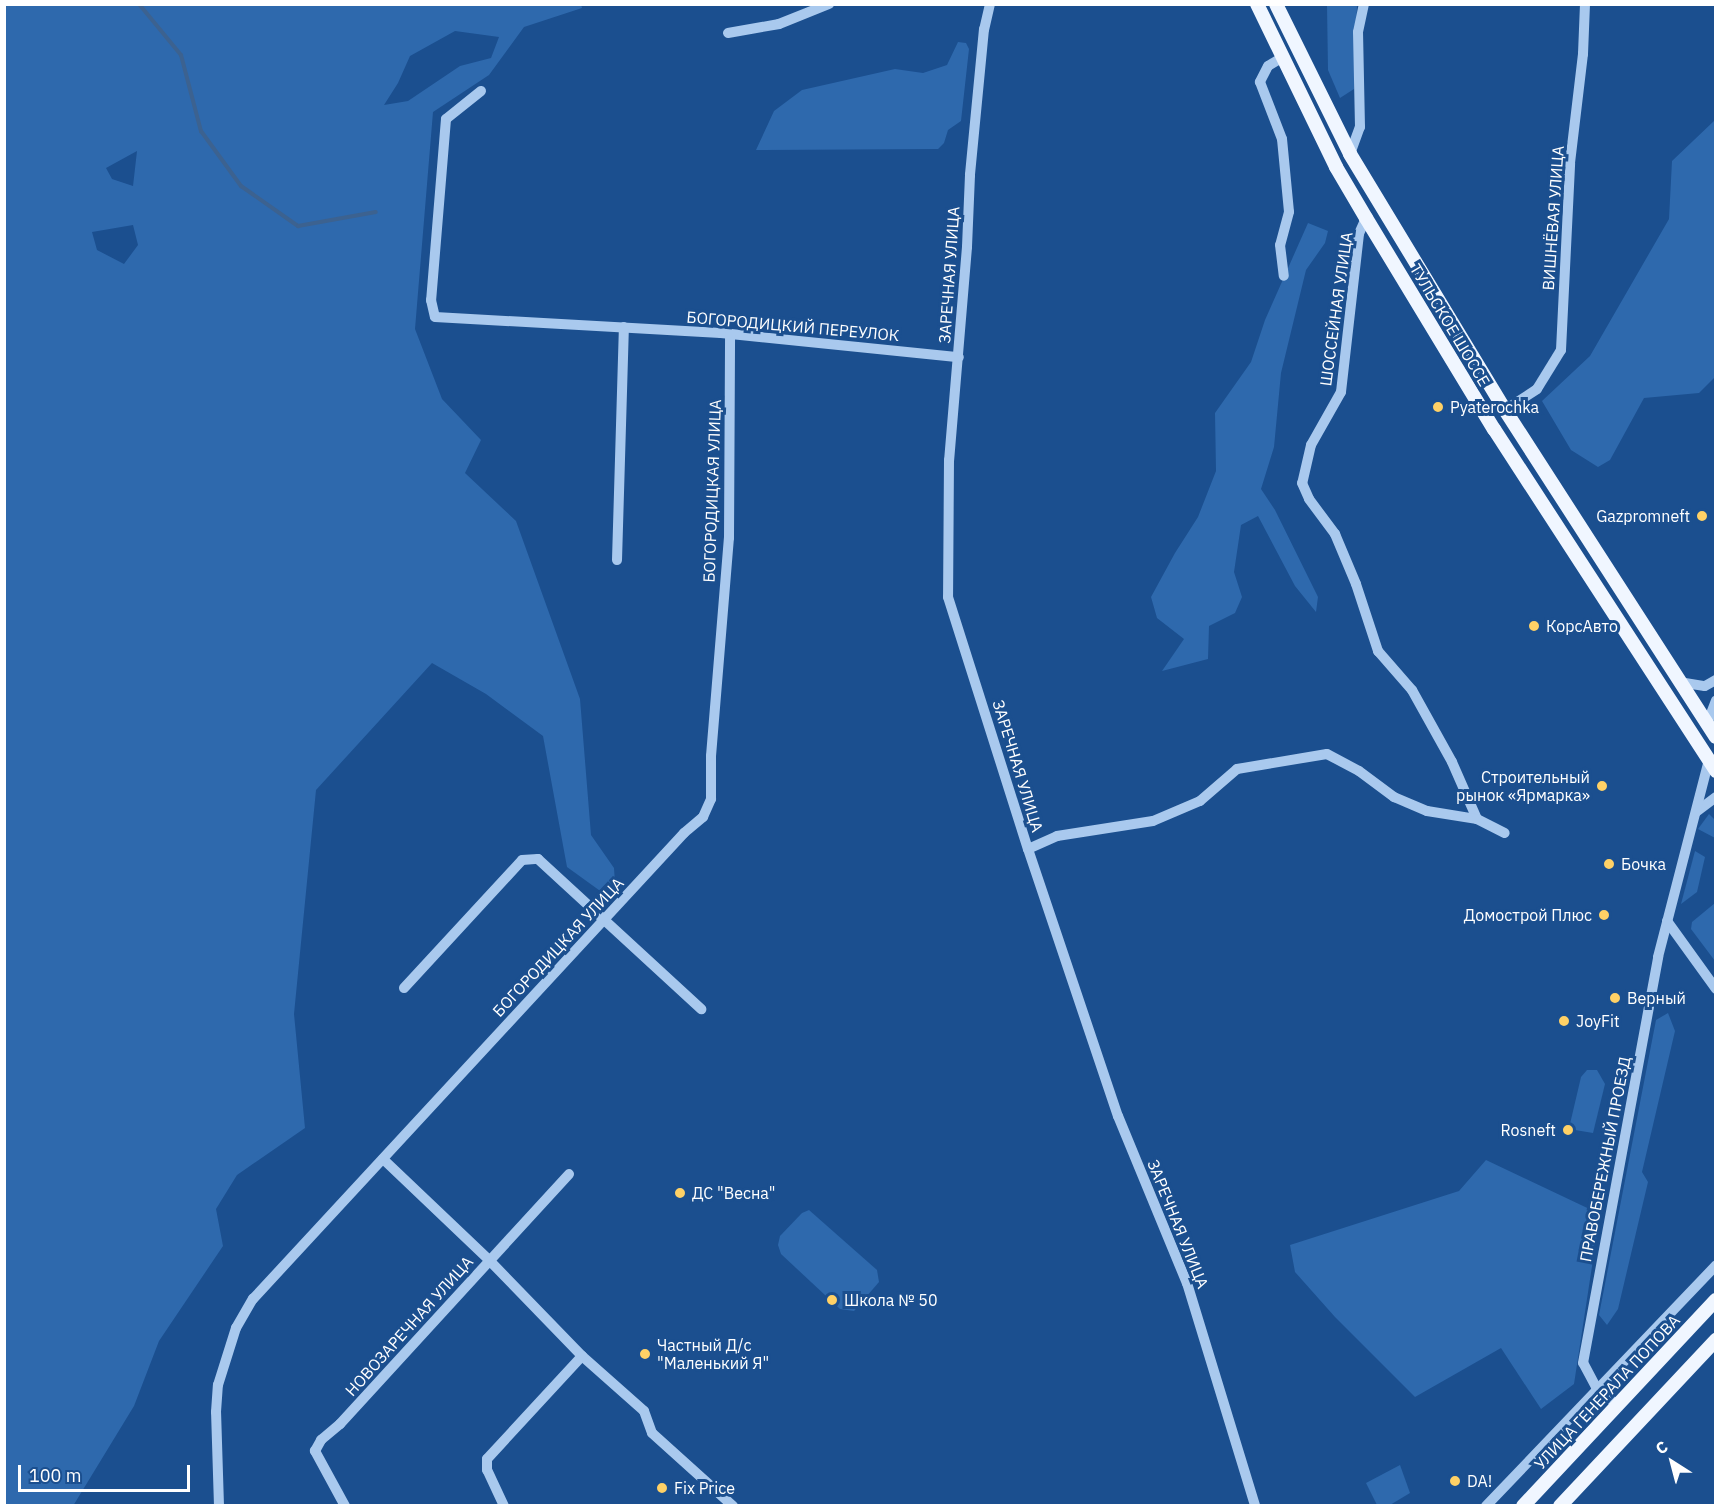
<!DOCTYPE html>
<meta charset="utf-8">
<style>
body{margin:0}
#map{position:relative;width:1720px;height:1510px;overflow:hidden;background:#1b4f8f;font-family:"IBM Plex Sans",sans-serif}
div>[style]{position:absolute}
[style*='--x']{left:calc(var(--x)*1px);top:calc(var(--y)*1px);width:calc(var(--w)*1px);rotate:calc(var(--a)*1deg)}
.green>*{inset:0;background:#2e69ad}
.stream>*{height:4px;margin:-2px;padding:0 2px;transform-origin:2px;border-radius:2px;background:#3c6290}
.minor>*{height:10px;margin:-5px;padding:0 5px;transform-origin:5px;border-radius:5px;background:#a9c9ee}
.major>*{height:14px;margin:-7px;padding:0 7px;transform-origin:7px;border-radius:7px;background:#f0f6ff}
.dots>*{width:16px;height:16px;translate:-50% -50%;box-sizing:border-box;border:3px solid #1b4f8f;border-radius:50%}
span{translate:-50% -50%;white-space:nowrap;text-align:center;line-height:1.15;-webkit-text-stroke:6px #1b4f8f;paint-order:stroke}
.street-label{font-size:16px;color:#fff}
.poi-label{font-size:16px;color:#fff}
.left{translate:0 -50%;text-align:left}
.right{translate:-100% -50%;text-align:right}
.frame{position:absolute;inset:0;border:6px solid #fff;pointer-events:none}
.north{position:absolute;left:1642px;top:1432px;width:60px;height:60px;-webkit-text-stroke:4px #1b4f8f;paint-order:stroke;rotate:324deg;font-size:16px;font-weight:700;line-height:24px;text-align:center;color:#fff}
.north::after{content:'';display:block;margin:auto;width:21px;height:27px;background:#fff;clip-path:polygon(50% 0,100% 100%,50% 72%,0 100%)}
.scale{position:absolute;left:18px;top:1465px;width:172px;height:27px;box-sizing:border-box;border:3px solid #fff;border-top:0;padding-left:8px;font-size:18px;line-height:21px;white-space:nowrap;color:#fff;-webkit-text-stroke:4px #1b4f8f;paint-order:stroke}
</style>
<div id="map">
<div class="green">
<i style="clip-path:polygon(evenodd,5px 4px,581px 4px,582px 8px,524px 27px,489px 75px,433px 112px,415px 329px,442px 399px,481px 440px,465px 473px,516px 521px,580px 699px,591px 835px,614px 868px,615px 883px,603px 893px,567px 867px,543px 736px,486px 694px,432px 663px,316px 790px,294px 1014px,305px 1128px,237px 1175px,216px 1209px,223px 1246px,159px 1341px,134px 1406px,73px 1506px,4px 1505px,5px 4px,455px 31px,499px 37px,491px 58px,460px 66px,408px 101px,384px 105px,398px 83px,410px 56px,455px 31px,5px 4px,137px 151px,133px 186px,112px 179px,106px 168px,137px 151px,5px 4px,133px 225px,138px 245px,124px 264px,97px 250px,92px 232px,133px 225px)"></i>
<i style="clip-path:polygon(1327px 5px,1357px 5px,1354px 89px,1340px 98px,1328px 70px)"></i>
<i style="clip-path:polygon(958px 42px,966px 43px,969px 49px,961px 121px,948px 130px,944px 143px,938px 149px,756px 150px,774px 111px,802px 90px,895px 69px,923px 73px,947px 65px)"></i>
<i style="clip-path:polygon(1715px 120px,1715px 377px,1699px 393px,1644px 398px,1610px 460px,1598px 467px,1571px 450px,1542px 401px,1590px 356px,1669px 219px,1672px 161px)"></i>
<i style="clip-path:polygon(1308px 223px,1328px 231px,1325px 243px,1306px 270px,1281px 373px,1274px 447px,1261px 489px,1275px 510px,1318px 597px,1316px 612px,1295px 586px,1258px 516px,1241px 525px,1234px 572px,1242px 597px,1235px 613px,1209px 626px,1208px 659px,1162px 671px,1184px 639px,1157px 618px,1151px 597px,1175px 553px,1198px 517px,1216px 471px,1215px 413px,1251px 362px,1265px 320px)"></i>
<i style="clip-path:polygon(1709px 814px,1715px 820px,1715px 838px,1698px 829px)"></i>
<i style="clip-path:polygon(1695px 851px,1705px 857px,1697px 892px,1681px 904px)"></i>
<i style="clip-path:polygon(1715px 903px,1715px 961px,1691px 929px,1692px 922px)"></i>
<i style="clip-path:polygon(1668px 1013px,1675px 1031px,1642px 1172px,1648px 1182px,1618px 1309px,1607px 1325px,1599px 1315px,1656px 1020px)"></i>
<i style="clip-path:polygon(1587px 1070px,1597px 1070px,1605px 1084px,1593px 1133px,1575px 1130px,1570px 1124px,1581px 1077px)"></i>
<i style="clip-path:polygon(1486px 1160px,1600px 1214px,1574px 1384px,1541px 1409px,1501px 1348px,1415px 1397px,1335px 1317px,1295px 1272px,1290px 1245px,1459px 1191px)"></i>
<i style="clip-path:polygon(809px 1210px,877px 1270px,879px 1282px,854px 1311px,840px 1309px,781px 1254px,778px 1245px,780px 1236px,802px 1213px)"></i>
<i style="clip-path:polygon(1400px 1465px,1410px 1493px,1390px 1505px,1377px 1505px,1366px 1483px)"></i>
</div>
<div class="stream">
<i style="--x:139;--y:4;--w:66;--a:50.5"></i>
<i style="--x:181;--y:55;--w:79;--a:75.3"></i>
<i style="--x:201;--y:131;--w:68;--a:54"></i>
<i style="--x:241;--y:186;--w:70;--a:35.1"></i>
<i style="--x:298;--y:226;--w:79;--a:-10.2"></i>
</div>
<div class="minor">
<i style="--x:990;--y:4;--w:26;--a:103"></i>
<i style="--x:984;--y:29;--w:147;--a:95.5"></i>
<i style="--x:970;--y:175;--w:72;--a:92.4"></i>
<i style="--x:967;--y:247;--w:214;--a:94.8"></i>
<i style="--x:949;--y:460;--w:137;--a:90.4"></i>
<i style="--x:948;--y:597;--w:264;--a:72.4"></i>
<i style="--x:1028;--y:849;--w:282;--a:71.4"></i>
<i style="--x:1118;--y:1116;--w:181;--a:67.6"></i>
<i style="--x:1187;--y:1283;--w:233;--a:73"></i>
<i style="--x:728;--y:33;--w:52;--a:-10"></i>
<i style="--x:779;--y:24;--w:54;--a:-21.8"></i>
<i style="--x:1283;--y:57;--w:17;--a:149"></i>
<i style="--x:1268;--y:66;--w:18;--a:117"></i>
<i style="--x:1260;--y:82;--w:61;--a:68.9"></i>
<i style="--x:1282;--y:139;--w:73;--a:84.5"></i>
<i style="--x:1289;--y:212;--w:34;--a:105"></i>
<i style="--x:1280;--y:245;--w:31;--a:83"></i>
<i style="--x:481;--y:91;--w:45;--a:141.3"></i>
<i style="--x:446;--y:119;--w:182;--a:94.7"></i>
<i style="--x:431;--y:300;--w:17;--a:77"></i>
<i style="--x:435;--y:317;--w:286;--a:3.2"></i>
<i style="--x:721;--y:333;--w:239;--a:5.8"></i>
<i style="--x:1350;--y:154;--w:29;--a:-70"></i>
<i style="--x:1360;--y:127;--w:95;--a:-91.2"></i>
<i style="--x:1358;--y:32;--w:29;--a:-78"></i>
<i style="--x:1366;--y:218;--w:17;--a:114"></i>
<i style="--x:1359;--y:234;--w:159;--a:96.5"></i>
<i style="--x:1341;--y:392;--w:61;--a:119.5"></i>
<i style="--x:1311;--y:445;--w:39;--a:103"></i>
<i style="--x:1302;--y:483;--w:17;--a:66"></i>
<i style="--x:1309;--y:499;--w:44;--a:53.4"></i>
<i style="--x:1335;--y:534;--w:54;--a:67.2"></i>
<i style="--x:1356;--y:584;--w:71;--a:71.8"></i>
<i style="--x:1378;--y:651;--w:52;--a:48.9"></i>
<i style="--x:1412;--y:690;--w:82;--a:60.9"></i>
<i style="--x:1452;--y:762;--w:62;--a:66.3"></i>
<i style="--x:1505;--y:410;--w:38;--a:-33"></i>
<i style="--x:1537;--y:389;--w:46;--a:-58.4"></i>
<i style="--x:1561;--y:350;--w:187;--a:-87.2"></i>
<i style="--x:1570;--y:163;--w:110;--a:-83.2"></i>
<i style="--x:1583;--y:54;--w:50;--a:-87.7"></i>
<i style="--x:617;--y:560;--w:233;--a:-88.3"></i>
<i style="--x:1679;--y:682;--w:26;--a:9"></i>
<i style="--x:1705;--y:686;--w:13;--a:-29"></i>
<i style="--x:1707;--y:724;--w:25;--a:-69"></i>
<i style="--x:1696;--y:812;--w:25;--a:-37"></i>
<i style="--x:1028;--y:849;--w:32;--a:-24"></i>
<i style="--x:1057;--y:836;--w:97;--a:-8.9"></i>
<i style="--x:1153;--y:821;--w:51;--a:-23.1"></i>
<i style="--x:1200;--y:801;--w:49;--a:-40.9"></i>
<i style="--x:1237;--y:769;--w:91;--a:-9.5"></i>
<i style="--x:1327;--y:754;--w:36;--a:28"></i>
<i style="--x:1359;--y:771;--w:44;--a:36.6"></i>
<i style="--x:1394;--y:797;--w:36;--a:23"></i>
<i style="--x:1427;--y:811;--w:51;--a:9.1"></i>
<i style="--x:1477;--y:819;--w:31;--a:27"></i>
<i style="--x:1667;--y:921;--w:84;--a:54.2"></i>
<i style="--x:404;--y:988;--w:174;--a:-47.3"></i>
<i style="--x:522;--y:860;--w:16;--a:-4"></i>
<i style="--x:538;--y:859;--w:222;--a:42.6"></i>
<i style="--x:383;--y:1159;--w:146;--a:43.6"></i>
<i style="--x:489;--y:1260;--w:134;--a:45.9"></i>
<i style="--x:582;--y:1356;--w:83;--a:41.6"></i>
<i style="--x:644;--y:1411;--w:23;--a:70"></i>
<i style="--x:652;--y:1433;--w:109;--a:42"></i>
<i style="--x:1617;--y:1405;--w:28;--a:-139"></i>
<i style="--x:1596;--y:1387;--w:27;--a:-118"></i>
<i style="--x:1583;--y:1363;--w:413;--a:-79.5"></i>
<i style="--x:1658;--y:957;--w:203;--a:-75.5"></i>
<i style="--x:219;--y:1506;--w:94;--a:-91.8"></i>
<i style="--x:216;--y:1412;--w:27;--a:-86"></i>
<i style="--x:218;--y:1385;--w:60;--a:-72.5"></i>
<i style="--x:236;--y:1328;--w:34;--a:-60"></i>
<i style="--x:253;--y:1299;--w:635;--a:-47.23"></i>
<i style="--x:684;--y:833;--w:25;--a:-40"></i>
<i style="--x:703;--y:817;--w:20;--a:-66"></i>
<i style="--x:711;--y:799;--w:43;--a:-90"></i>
<i style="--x:711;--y:756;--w:219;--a:-85.3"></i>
<i style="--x:729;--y:538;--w:204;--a:-89.7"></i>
<i style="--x:345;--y:1506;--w:63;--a:-118.6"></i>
<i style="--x:315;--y:1451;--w:13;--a:-61"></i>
<i style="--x:321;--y:1440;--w:25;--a:-40"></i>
<i style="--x:340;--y:1424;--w:339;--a:-47.5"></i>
<i style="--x:504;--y:1506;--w:40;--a:-115"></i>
<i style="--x:487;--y:1470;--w:11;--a:-90"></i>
<i style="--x:487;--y:1459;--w:140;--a:-47.3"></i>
<i style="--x:1486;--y:1506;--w:333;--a:-46.3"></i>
</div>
<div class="major">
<i style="--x:1257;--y:4;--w:181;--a:64.1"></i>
<i style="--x:1336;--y:167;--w:59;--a:59.5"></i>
<i style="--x:1366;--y:218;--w:247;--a:58.8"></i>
<i style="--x:1494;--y:429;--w:408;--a:57"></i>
<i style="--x:1276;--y:4;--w:167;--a:63.7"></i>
<i style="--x:1350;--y:154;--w:299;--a:58.8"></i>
<i style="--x:1505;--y:410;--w:389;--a:57.2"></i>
<i style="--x:1523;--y:1506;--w:282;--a:-46.9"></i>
<i style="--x:1560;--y:1506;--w:228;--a:-46.8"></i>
</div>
<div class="dots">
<i style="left:1438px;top:407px;background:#ffd166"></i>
<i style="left:1702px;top:516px;background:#ffd166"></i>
<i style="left:1534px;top:626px;background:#ffd166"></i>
<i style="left:1602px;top:786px;background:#ffd166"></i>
<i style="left:1609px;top:864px;background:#ffd166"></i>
<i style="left:1604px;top:915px;background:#ffd166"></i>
<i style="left:1615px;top:998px;background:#ffd166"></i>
<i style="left:1564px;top:1021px;background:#ffd166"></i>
<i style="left:1568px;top:1130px;background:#ffd166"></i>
<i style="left:680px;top:1193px;background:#ffd166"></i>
<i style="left:832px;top:1300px;background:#ffd166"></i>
<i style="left:645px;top:1354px;background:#ffd166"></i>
<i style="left:1455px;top:1481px;background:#ffd166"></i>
<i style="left:662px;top:1488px;background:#ffd166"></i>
</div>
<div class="street-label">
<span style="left:1553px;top:218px;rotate:-86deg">ВИШНЁВАЯ УЛИЦА</span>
<span style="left:949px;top:275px;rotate:-86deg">ЗАРЕЧНАЯ УЛИЦА</span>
<span style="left:1336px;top:309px;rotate:-82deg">ШОССЕЙНАЯ УЛИЦА</span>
<span style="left:1450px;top:325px;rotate:59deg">ТУЛЬСКОЕ ШОССЕ</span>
<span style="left:793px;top:326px;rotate:5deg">БОГОРОДИЦКИЙ ПЕРЕУЛОК</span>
<span style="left:712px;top:491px;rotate:-88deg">БОГОРОДИЦКАЯ УЛИЦА</span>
<span style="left:1018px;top:766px;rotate:73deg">ЗАРЕЧНАЯ УЛИЦА</span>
<span style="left:558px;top:947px;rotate:-47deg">БОГОРОДИЦКАЯ УЛИЦА</span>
<span style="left:1605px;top:1159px;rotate:-79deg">ПРАВОБЕРЕЖНЫЙ ПРОЕЗД</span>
<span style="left:1178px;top:1224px;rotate:68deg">ЗАРЕЧНАЯ УЛИЦА</span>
<span style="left:409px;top:1326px;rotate:-48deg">НОВОЗАРЕЧНАЯ УЛИЦА</span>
<span style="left:1607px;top:1392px;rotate:-47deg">УЛИЦА ГЕНЕРАЛА ПОПОВА</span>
</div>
<div class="poi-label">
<span class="left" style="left:1450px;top:407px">Pyaterochka</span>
<span class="right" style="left:1690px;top:516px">Gazpromneft</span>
<span class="left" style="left:1546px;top:626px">КорсАвто</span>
<span class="right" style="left:1590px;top:786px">Строительный<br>рынок «Ярмарка»</span>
<span class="left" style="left:1621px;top:864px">Бочка</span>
<span class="right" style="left:1592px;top:915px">Домострой Плюс</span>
<span class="left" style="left:1627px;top:998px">Верный</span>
<span class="left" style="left:1576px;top:1021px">JoyFit</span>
<span class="right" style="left:1556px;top:1130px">Rosneft</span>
<span class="left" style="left:692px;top:1193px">ДС "Весна"</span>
<span class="left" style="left:844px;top:1300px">Школа № 50</span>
<span class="left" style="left:657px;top:1354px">Частный Д/с<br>"Маленький Я"</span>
<span class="left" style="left:1467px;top:1481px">DA!</span>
<span class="left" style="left:674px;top:1488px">Fix Price</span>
</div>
<div class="frame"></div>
<div class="north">С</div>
<div class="scale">100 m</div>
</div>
